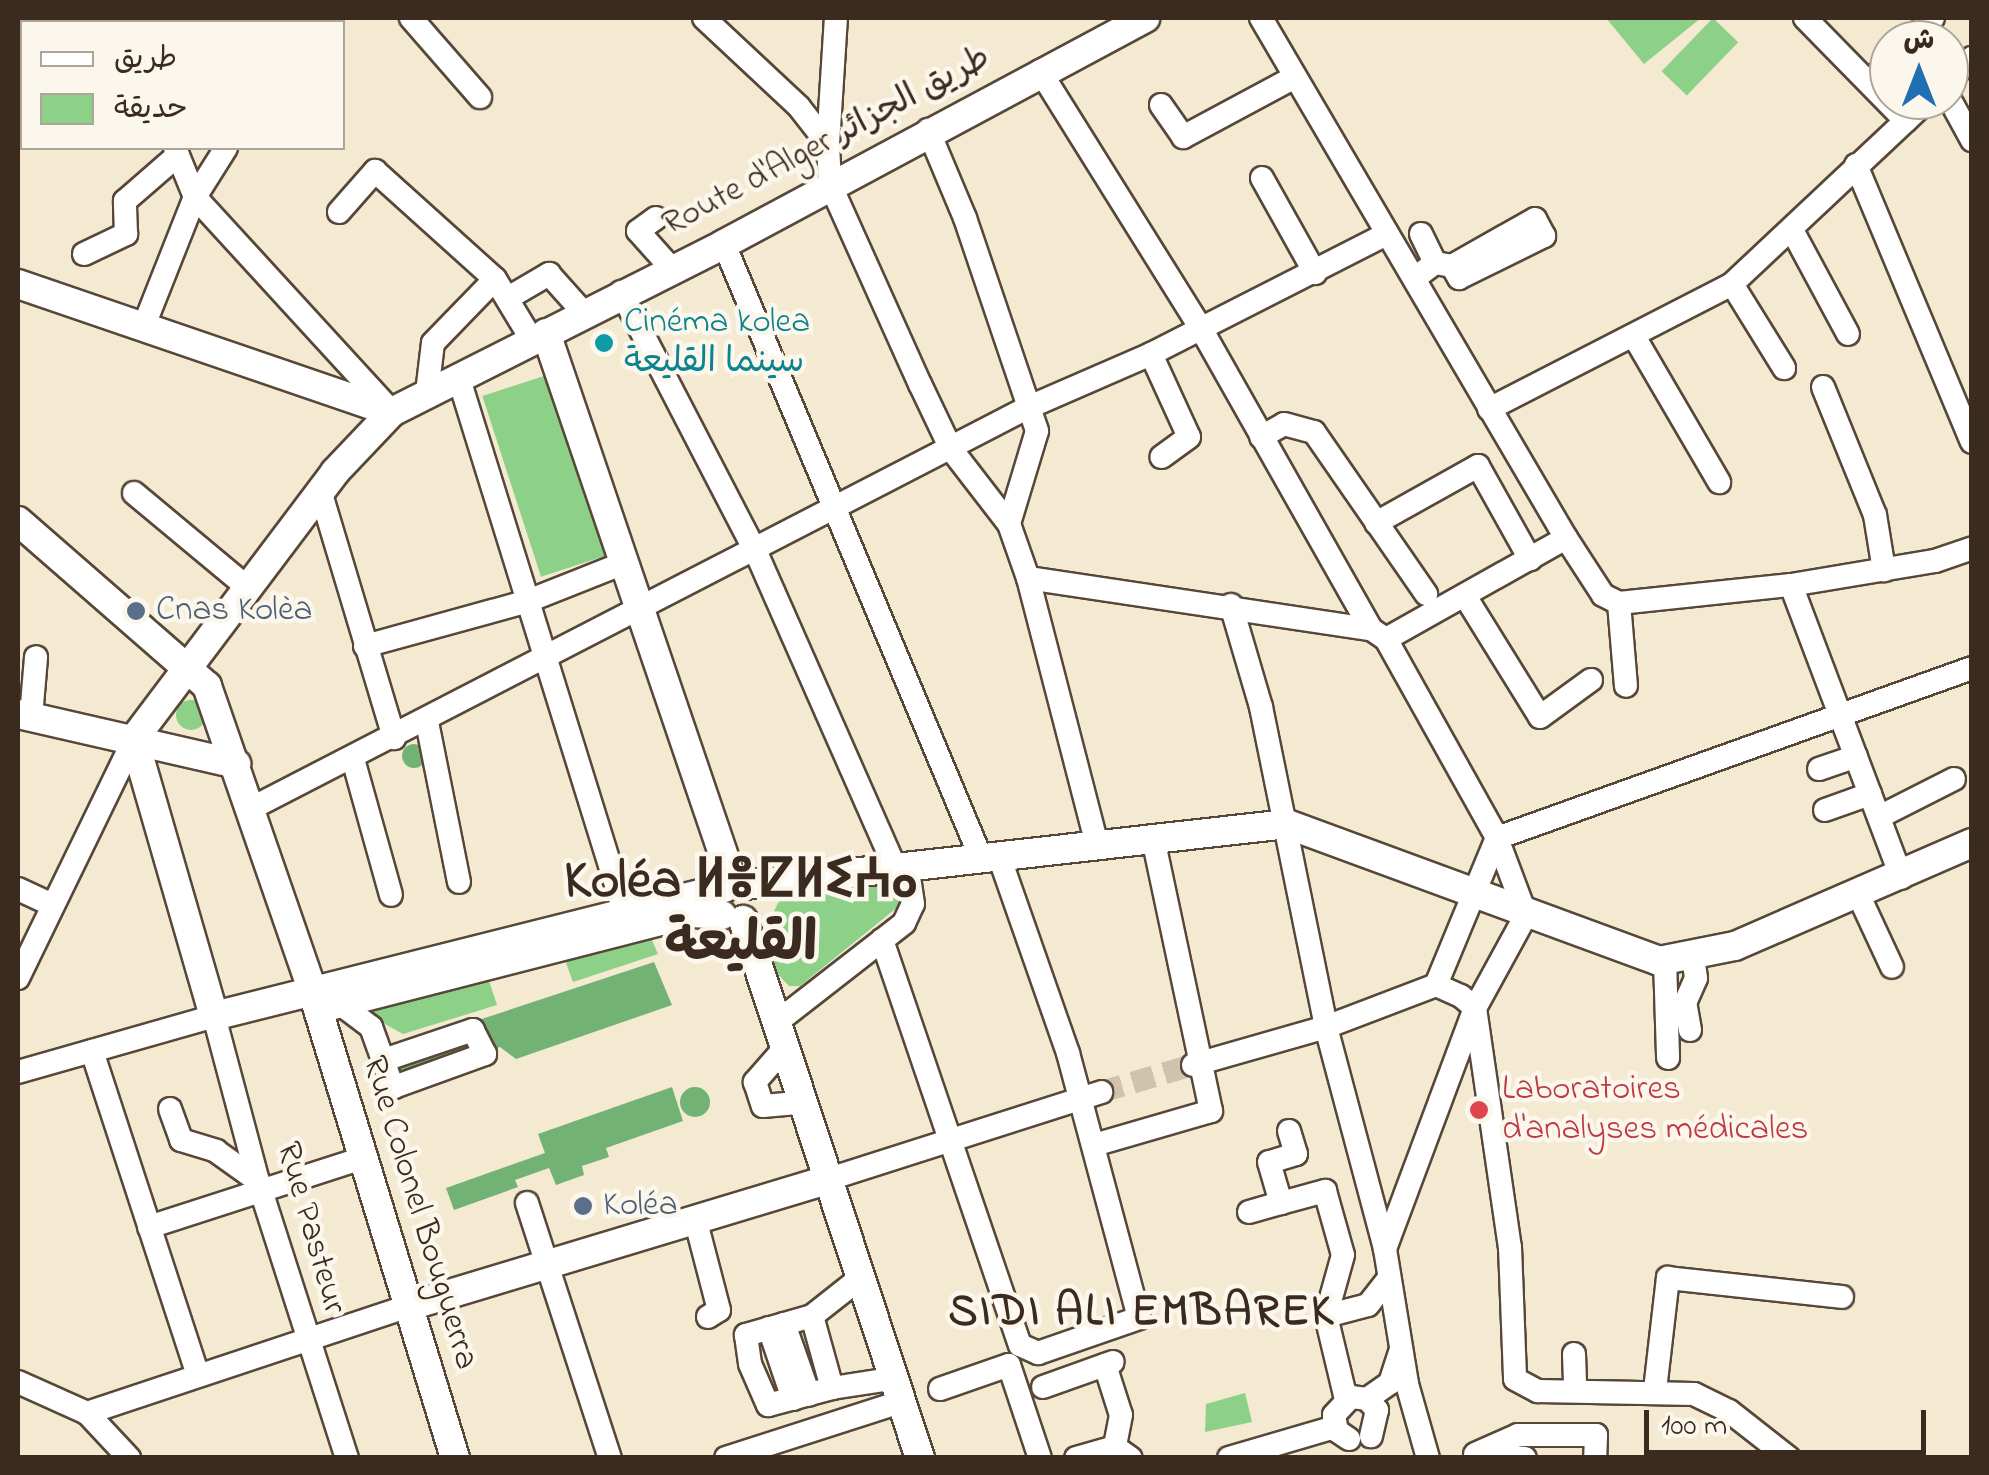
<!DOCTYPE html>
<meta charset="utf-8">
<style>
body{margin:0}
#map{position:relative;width:1989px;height:1475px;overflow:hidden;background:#f4e9d1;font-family:"Indie Flower","Playpen Sans Arabic","Noto Sans Tifinagh",sans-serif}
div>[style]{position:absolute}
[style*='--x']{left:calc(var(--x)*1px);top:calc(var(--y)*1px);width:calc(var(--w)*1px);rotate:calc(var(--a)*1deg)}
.green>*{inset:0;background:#8dd088;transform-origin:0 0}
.round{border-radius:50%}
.forest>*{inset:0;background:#72b274}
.minor-tunnel>*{height:22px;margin-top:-11px;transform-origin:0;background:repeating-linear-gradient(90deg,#cfc3ad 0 22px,transparent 0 33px)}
.roads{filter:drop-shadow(2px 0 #574739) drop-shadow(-2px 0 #574739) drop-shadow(0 2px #574739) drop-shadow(0 -2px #574739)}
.minor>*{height:22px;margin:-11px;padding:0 11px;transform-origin:11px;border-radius:11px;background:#fff}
.major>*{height:28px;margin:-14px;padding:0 14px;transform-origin:14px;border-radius:14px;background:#fff}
.dots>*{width:28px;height:28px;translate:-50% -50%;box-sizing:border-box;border:5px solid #fbf7ec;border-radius:50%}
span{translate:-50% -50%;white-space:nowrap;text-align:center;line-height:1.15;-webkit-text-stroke:9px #fbf7ec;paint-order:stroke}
.street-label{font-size:35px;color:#3b2a1e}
.culture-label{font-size:35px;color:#0d838f}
.left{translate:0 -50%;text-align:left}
.service-label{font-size:35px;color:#4e5e75}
.health-label{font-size:35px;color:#be3a42}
.district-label{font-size:45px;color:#3b2a1e;font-weight:700;letter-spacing:2.5px}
.town-label{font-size:55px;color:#3b2a1e;font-weight:700}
.frame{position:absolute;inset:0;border:20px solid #3b2a1e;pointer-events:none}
.legend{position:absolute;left:20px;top:20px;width:325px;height:130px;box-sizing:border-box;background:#fbf7ec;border:2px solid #aea59a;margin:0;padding:12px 18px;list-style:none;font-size:30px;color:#3b2a1e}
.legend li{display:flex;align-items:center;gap:20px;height:50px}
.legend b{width:50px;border:2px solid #aea59a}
.north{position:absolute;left:1869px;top:20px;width:100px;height:100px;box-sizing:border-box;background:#fbf7ec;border:2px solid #aea59a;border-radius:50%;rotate:0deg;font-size:28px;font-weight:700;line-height:40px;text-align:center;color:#3b2a1e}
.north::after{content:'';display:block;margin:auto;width:35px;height:45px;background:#1f6fb2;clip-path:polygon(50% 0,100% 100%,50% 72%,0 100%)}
.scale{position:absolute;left:1644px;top:1410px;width:282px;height:45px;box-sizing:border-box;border:5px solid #3b2a1e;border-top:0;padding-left:12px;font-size:30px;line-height:35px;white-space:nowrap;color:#3b2a1e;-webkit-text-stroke:8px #fbf7ec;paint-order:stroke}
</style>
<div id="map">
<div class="green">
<i style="clip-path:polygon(1606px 18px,1701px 18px,1644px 64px)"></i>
<i style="left:1713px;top:18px;width:35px;height:74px;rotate:44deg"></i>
<i style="left:547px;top:375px;width:190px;height:68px;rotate:72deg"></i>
<i class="round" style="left:176px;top:700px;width:30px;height:30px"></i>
<i style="clip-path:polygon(888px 882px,899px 884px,899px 906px,800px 986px,789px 986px,775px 971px,770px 948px,767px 926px,778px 903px,786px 895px)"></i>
<i style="clip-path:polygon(649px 933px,658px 954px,573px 982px,564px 957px)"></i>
<i style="clip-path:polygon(486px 972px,497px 1005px,403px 1034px,356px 1008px)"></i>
<i style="clip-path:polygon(1245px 1393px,1252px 1422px,1205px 1432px,1206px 1404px)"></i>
</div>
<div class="forest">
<i class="round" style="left:402px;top:744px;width:24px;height:24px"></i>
<i style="clip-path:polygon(654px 962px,672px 1005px,516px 1059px,500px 1047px,402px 1082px,385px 1051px)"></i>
<i style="clip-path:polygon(672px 1087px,683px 1121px,606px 1148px,609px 1157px,582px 1166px,584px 1175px,556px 1185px,549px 1168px,515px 1180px,518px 1187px,454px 1210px,446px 1188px,545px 1153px,538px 1134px)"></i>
<i class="round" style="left:680px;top:1087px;width:30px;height:30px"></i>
</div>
<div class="minor-tunnel">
<i style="--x:1101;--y:1092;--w:96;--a:-16.4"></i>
</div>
<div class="roads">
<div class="minor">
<i style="--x:135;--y:18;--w:4;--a:63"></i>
<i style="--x:411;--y:18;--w:105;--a:48.9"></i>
<i style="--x:704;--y:18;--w:130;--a:43.1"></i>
<i style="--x:799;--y:107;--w:47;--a:51.9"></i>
<i style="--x:828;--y:144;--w:40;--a:87.1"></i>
<i style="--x:830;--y:184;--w:219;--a:65.8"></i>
<i style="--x:920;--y:384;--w:72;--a:64.5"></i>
<i style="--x:951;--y:449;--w:95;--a:52.3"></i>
<i style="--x:1009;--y:524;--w:57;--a:70.6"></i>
<i style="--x:1028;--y:578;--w:347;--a:8.5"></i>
<i style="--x:1371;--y:629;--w:18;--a:34"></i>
<i style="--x:1386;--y:639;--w:228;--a:60.8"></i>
<i style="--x:1497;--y:838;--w:82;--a:69.4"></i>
<i style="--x:1526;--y:915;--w:106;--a:118.7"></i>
<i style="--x:1475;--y:1008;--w:257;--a:110.5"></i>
<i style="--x:1261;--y:18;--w:603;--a:59.61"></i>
<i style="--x:1566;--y:538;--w:206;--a:150.7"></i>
<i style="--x:1805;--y:18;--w:144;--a:45.6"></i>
<i style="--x:287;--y:22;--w:5;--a:-53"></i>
<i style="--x:1911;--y:40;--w:31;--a:-45"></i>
<i style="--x:1040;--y:71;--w:300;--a:58"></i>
<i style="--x:1199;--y:325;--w:349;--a:60.5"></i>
<i style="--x:1949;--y:80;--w:32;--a:-44"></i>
<i style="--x:1870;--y:82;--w:28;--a:-46"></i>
<i style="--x:1949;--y:98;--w:48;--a:61.3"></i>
<i style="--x:18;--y:105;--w:4;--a:-14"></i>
<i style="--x:1161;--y:105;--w:39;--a:55"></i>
<i style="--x:1183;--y:137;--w:127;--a:-28.2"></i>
<i style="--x:928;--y:130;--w:95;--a:67.2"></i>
<i style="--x:965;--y:218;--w:225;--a:71.3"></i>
<i style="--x:1037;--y:431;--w:97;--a:106.8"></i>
<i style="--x:828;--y:144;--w:126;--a:-86.4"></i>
<i style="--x:175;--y:148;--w:53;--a:67.8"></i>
<i style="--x:195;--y:197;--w:292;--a:47.5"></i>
<i style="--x:1856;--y:165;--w:300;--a:67.3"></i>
<i style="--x:1262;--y:178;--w:109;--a:60.8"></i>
<i style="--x:339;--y:212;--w:55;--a:-48.7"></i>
<i style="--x:375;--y:171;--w:161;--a:42"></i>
<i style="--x:656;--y:218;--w:22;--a:144"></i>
<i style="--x:638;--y:231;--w:51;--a:48.2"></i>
<i style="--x:1792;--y:230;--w:118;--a:61.7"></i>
<i style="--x:1421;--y:234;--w:32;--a:64"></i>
<i style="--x:724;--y:244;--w:666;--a:67.29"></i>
<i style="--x:84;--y:254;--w:47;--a:-25.5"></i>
<i style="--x:126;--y:234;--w:33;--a:-92"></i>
<i style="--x:125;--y:201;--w:70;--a:-41"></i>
<i style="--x:1415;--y:278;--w:25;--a:-37"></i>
<i style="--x:1435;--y:263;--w:17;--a:10"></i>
<i style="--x:1452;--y:266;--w:14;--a:60"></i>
<i style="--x:1459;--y:278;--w:95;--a:-26.3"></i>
<i style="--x:1544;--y:236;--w:19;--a:-118"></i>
<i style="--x:1535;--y:219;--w:95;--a:150.5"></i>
<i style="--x:1732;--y:284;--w:99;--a:58.2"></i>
<i style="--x:621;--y:292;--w:291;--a:62.6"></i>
<i style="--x:755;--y:550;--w:344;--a:66.2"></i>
<i style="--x:508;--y:298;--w:48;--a:-30.3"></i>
<i style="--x:549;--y:274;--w:51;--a:48.2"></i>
<i style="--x:145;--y:323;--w:136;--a:-68.4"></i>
<i style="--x:195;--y:197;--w:58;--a:-57.7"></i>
<i style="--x:1635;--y:338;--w:167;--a:59.7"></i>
<i style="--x:1151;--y:354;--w:91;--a:65.4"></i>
<i style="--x:1189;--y:437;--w:34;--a:144"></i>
<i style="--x:459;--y:379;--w:577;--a:72.76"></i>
<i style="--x:1823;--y:387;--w:138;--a:67.9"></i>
<i style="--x:1875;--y:515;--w:56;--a:80.7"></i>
<i style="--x:427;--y:393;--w:50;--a:-83.2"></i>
<i style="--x:433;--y:343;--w:89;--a:-45.9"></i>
<i style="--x:495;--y:279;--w:71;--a:58.8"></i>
<i style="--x:1489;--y:409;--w:273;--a:-27.2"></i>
<i style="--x:1732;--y:284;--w:269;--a:-43.2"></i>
<i style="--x:1261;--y:437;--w:26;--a:-29"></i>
<i style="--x:1284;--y:424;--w:31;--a:15"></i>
<i style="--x:1314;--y:432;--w:197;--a:55.3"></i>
<i style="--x:134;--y:493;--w:147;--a:39.8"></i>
<i style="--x:321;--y:494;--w:255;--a:73.3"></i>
<i style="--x:1376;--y:523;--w:117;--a:-29.2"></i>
<i style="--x:1478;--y:466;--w:107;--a:60.8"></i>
<i style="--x:1566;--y:538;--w:68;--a:57"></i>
<i style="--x:1603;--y:595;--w:18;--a:27"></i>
<i style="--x:1619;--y:603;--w:173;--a:-6"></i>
<i style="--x:1791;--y:585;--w:146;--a:-9.5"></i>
<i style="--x:1935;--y:561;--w:39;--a:-19"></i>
<i style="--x:1028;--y:578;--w:276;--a:75.5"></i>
<i style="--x:1791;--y:585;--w:313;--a:69.3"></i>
<i style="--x:1465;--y:596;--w:142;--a:58.2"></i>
<i style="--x:1540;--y:717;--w:63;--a:-36"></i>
<i style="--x:1619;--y:603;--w:83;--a:85.2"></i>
<i style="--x:1231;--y:605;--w:106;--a:73.6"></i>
<i style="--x:1261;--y:707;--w:327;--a:78.5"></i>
<i style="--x:1326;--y:1027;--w:230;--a:75.1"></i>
<i style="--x:1385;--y:1249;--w:137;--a:80.7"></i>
<i style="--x:1407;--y:1384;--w:77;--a:74.2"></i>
<i style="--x:365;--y:646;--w:169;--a:-15.4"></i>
<i style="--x:528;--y:601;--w:103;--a:-21.6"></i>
<i style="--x:31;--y:717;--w:60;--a:-85.2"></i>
<i style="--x:427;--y:722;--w:163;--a:78.7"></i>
<i style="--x:353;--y:759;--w:141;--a:74.4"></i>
<i style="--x:1819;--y:769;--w:39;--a:-19"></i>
<i style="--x:252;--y:808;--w:872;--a:-27.3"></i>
<i style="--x:1027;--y:408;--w:135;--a:-23.5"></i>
<i style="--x:1151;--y:354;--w:265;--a:-27"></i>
<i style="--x:1825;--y:810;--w:48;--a:-19.6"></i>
<i style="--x:1879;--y:817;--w:84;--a:-26.9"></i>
<i style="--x:1497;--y:838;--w:505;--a:-19.69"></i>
<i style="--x:18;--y:889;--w:38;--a:25"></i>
<i style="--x:1859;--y:896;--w:78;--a:65.1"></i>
<i style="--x:882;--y:940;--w:428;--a:71.2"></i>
<i style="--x:1020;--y:1345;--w:20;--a:24"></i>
<i style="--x:1038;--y:1353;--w:107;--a:-19.1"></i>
<i style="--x:1139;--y:1318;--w:274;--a:-105"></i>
<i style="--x:1068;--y:1053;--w:209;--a:-109.3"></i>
<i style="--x:1665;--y:960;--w:98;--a:88.2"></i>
<i style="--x:18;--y:978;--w:266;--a:-64.1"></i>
<i style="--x:1436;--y:985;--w:159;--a:-67.5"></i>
<i style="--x:339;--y:1003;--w:40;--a:37"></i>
<i style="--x:371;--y:1027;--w:62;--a:70.1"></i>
<i style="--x:392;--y:1085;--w:3;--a:45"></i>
<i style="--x:394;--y:1087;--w:97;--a:-19.9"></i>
<i style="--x:485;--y:1054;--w:27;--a:-117"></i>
<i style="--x:473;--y:1030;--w:94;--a:161.4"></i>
<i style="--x:777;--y:1022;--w:161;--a:-37.9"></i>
<i style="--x:904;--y:923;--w:21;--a:-65"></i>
<i style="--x:913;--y:904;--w:40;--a:-98.5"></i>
<i style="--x:1690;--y:1030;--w:27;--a:-100"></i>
<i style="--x:1685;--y:1003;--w:27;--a:-66"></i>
<i style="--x:1696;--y:978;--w:21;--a:-98"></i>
<i style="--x:783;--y:1050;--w:43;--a:131.2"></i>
<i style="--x:755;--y:1082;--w:25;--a:72"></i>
<i style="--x:763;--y:1106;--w:37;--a:-5"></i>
<i style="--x:92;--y:1051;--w:341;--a:71.9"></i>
<i style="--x:1193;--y:1065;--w:138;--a:-15.9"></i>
<i style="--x:1326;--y:1027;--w:118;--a:-20.9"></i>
<i style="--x:1436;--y:985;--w:27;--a:24"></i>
<i style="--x:1461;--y:996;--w:18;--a:41"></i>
<i style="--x:1475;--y:1008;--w:242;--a:81.7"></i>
<i style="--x:1510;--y:1247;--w:132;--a:87.8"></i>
<i style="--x:1515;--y:1379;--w:26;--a:28"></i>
<i style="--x:1538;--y:1391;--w:156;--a:1.1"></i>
<i style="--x:1694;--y:1394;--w:39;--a:26"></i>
<i style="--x:1729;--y:1411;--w:76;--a:38.1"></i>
<i style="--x:18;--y:1072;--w:204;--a:-15.9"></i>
<i style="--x:214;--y:1016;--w:171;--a:75.1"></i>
<i style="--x:258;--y:1181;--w:291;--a:72.2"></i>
<i style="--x:170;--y:1109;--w:33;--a:70"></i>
<i style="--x:181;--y:1140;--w:37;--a:17"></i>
<i style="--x:216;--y:1151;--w:52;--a:35.5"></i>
<i style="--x:1289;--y:1131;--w:24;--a:73"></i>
<i style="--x:1296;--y:1154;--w:28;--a:163"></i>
<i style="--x:1269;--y:1162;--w:43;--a:73.7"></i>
<i style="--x:1281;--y:1203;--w:46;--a:-15.3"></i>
<i style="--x:1325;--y:1191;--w:66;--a:74.3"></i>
<i style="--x:1343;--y:1255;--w:63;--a:105.6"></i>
<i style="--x:1326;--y:1316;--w:85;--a:76.5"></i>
<i style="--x:1094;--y:1145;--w:122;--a:-16.2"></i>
<i style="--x:1211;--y:1111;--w:280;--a:-102"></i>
<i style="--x:826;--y:1180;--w:289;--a:-17.7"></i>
<i style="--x:527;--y:1203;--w:268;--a:72"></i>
<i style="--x:1249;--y:1212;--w:33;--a:-16"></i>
<i style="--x:696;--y:1222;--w:91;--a:75.4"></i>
<i style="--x:719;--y:1310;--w:13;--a:148"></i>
<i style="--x:149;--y:1227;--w:225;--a:-17.9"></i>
<i style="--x:859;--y:1279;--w:60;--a:141.8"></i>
<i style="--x:812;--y:1316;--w:75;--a:74.5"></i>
<i style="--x:832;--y:1388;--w:60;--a:-8.7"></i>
<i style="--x:812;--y:1316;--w:69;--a:163.9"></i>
<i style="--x:746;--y:1335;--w:29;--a:82"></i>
<i style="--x:750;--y:1364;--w:45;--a:66.3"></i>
<i style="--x:768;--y:1405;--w:66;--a:-14.9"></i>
<i style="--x:1326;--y:1316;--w:43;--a:-14.7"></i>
<i style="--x:1368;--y:1305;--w:34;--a:-52"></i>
<i style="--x:784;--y:1324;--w:75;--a:70.6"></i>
<i style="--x:769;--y:1328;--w:75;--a:71.3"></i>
<i style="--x:1574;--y:1354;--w:37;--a:88"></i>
<i style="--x:1105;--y:1365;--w:52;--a:72.3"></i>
<i style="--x:1121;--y:1415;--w:33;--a:101"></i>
<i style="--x:18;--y:1382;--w:76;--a:24.2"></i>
<i style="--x:87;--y:1413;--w:62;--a:47"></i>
<i style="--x:1043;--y:1387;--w:74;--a:-19.7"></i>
<i style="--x:940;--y:1389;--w:73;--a:-19.2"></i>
<i style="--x:1009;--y:1365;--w:98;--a:71.6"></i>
<i style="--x:1655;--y:1390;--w:113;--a:-83.4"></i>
<i style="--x:1668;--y:1278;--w:175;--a:6.2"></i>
<i style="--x:1367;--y:1399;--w:28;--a:-35"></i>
<i style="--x:1390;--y:1383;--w:33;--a:-72"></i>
<i style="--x:87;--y:1413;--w:336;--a:-18.4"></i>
<i style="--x:1349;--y:1439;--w:14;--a:-146"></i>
<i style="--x:1337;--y:1431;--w:16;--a:-101"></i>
<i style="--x:1334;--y:1415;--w:25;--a:-47"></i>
<i style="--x:1351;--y:1397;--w:16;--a:7"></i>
<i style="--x:1367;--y:1399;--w:15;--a:48"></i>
<i style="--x:1377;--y:1410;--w:27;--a:103"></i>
<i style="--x:1475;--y:1454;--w:47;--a:-23.8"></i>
<i style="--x:1518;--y:1435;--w:78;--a:0"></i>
<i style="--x:1596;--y:1435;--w:23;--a:92"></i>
<i style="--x:1478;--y:1454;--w:47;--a:4.9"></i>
<i style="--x:726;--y:1458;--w:183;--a:-17.8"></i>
<i style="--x:1076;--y:1458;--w:41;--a:-15.8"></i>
<i style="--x:1115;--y:1447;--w:19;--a:35"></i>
<i style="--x:1229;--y:1458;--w:110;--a:-16.3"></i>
</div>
<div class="major">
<i style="--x:18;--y:284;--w:395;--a:18.9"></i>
<i style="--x:546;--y:333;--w:581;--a:71.22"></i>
<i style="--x:18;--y:521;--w:251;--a:41.1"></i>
<i style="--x:207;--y:686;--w:322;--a:70.9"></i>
<i style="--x:312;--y:990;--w:489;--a:73"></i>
<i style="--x:18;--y:714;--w:224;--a:12.9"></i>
<i style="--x:134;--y:739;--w:334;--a:-53"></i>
<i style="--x:335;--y:472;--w:83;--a:-46.5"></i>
<i style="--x:392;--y:412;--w:372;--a:-26.8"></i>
<i style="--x:724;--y:244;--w:478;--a:-28.2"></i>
<i style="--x:134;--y:739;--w:288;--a:73.9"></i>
<i style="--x:214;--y:1016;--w:526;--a:-14.09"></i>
<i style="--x:745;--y:885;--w:545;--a:-6.42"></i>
<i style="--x:1287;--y:824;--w:396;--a:20.2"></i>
<i style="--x:1659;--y:961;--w:77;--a:-11.2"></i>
<i style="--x:1735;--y:946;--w:258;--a:-23.5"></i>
<i style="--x:743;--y:920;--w:566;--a:71.79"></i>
<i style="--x:318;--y:1009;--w:387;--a:-14.4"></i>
<i style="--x:693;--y:913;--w:29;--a:4"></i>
<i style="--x:406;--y:1307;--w:439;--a:-16.8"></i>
</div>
</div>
<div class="dots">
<i style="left:604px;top:343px;background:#0f9aa8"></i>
<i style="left:136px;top:611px;background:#5c6f8a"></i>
<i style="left:1479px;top:1110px;background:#e0444e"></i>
<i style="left:583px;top:1206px;background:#5c6f8a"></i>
</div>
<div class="street-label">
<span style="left:827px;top:142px;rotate:-28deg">Route d'Alger طريق الجزائر</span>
<span style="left:419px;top:1213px;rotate:73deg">Rue Colonel Bouguerra</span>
<span style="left:310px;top:1228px;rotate:74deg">Rue Pasteur</span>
</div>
<div class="culture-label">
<span class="left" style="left:624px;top:343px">Cinéma kolea<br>سينما القليعة</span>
</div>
<div class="service-label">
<span class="left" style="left:156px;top:611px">Cnas Kolèa</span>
<span class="left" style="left:603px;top:1206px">Koléa</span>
</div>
<div class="health-label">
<span class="left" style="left:1502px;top:1110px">Laboratoires<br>d'analyses médicales</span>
</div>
<div class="district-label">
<span style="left:1142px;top:1314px">SIDI ALI EMBAREK</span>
</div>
<div class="town-label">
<span style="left:741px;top:915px">Koléa ⵍⴻⵇⵍⵉⵄⴰ<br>القليعة</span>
</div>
<div class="frame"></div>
<ul class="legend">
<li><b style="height:12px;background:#fff"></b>طريق</li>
<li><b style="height:28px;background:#8dd088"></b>حديقة</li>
</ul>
<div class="north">ش</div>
<div class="scale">100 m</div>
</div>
